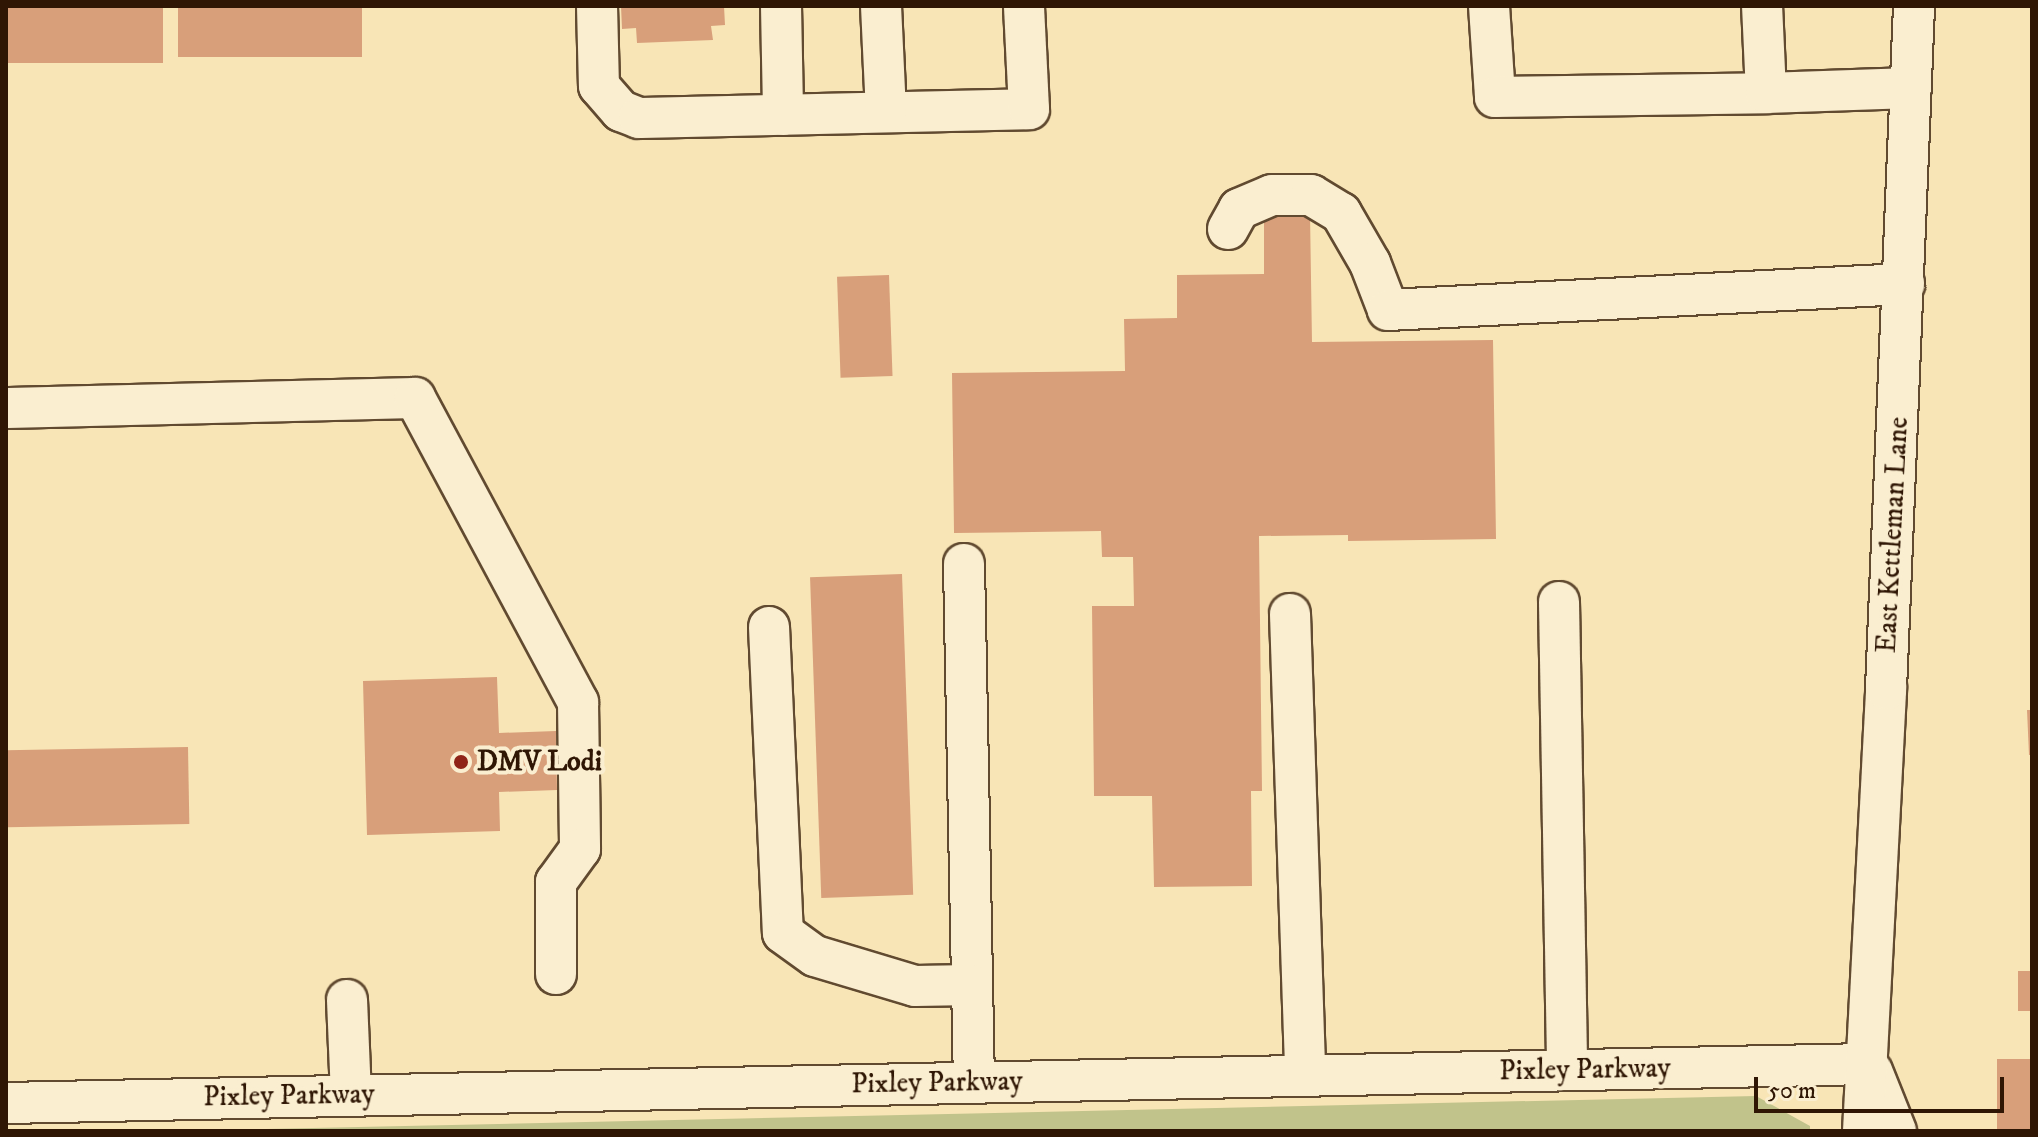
<!DOCTYPE html>
<style>
body{margin:0}
#map{position:relative;width:2038px;height:1137px;overflow:hidden;background:#f8e5b6;font-family:"IM FELL DW Pica",serif}
div>[style]{position:absolute}
[style*='--x']{left:calc(var(--x)*1px);top:calc(var(--y)*1px);width:calc(var(--w)*1px);rotate:calc(var(--a)*1deg)}
.green>*{inset:0;background:#c1c38b}
.building>*{inset:0;background:#d89f7a;transform-origin:0 0}
.roads{filter:drop-shadow(2px 0 #614a30) drop-shadow(-2px 0 #614a30) drop-shadow(0 2px #614a30) drop-shadow(0 -2px #614a30)}
.minor>*{height:40px;margin:-20px;padding:0 20px;transform-origin:20px;border-radius:20px;background:#faeed0}
.dots>*{width:22px;height:22px;translate:-50% -50%;box-sizing:border-box;border:4px solid #faeed0;border-radius:50%}
span{translate:-50% -50%;white-space:nowrap;text-align:center;line-height:1.15;-webkit-text-stroke:8px #faeed0;paint-order:stroke}
.street-label{font-size:28px;color:#2f1604}
.poi-label{font-size:28px;color:#2f1604;font-weight:700}
.left{translate:0 -50%;text-align:left}
.frame{position:absolute;inset:0;border:8px solid #2f1604;pointer-events:none}
.scale{position:absolute;left:1754px;top:1077px;width:250px;height:36px;box-sizing:border-box;border:4px solid #2f1604;border-top:0;padding-left:10px;font-size:24px;line-height:28px;white-space:nowrap;color:#2f1604;-webkit-text-stroke:6px #faeed0;paint-order:stroke}
</style>
<div id="map">
<div class="green">
<i style="clip-path:polygon(1756px 1096px,1810px 1126px,1810px 1131px,180px 1131px)"></i>
</div>
<div class="building">
<i style="left:6px;top:6px;width:157px;height:57px"></i>
<i style="left:178px;top:6px;width:184px;height:51px"></i>
<i style="clip-path:polygon(621px 6px,724px 6px,725px 25px,711px 26px,713px 40px,637px 43px,636px 28px,622px 29px)"></i>
<i style="clip-path:polygon(1310px 213px,1312px 342px,1493px 340px,1496px 539px,1348px 541px,1348px 535px,1259px 536px,1262px 791px,1251px 791px,1252px 886px,1154px 887px,1152px 796px,1094px 796px,1092px 606px,1134px 606px,1133px 557px,1102px 557px,1101px 531px,954px 533px,952px 373px,1125px 371px,1124px 319px,1177px 318px,1177px 275px,1264px 274px,1264px 214px)"></i>
<i style="left:889px;top:275px;width:101px;height:52px;rotate:88deg"></i>
<i style="left:902px;top:574px;width:321px;height:92px;rotate:88deg"></i>
<i style="clip-path:polygon(497px 677px,499px 733px,556px 731px,557px 790px,499px 792px,500px 831px,367px 835px,363px 681px)"></i>
<i style="clip-path:polygon(2027px 710px,2032px 710px,2032px 755px,2029px 755px)"></i>
<i style="left:188px;top:747px;width:77px;height:182px;rotate:89deg"></i>
<i style="left:2018px;top:971px;width:14px;height:40px"></i>
<i style="left:1997px;top:1059px;width:35px;height:72px"></i>
</div>
<div class="roads">
<div class="minor">
<i style="--x:597;--y:6;--w:80;--a:88.6"></i>
<i style="--x:599;--y:86;--w:33;--a:49"></i>
<i style="--x:621;--y:111;--w:19;--a:21"></i>
<i style="--x:639;--y:118;--w:390;--a:-1.3"></i>
<i style="--x:1029;--y:109;--w:103;--a:-92.8"></i>
<i style="--x:781;--y:6;--w:109;--a:88.9"></i>
<i style="--x:881;--y:6;--w:105;--a:87.3"></i>
<i style="--x:1489;--y:6;--w:91;--a:86.2"></i>
<i style="--x:1495;--y:97;--w:271;--a:-0.8"></i>
<i style="--x:1766;--y:93;--w:87;--a:-92.6"></i>
<i style="--x:1766;--y:93;--w:145;--a:-2"></i>
<i style="--x:1228;--y:229;--w:23;--a:-61"></i>
<i style="--x:1239;--y:209;--w:36;--a:-23"></i>
<i style="--x:1272;--y:195;--w:39;--a:0"></i>
<i style="--x:1311;--y:195;--w:35;--a:31"></i>
<i style="--x:1341;--y:213;--w:58;--a:59.9"></i>
<i style="--x:1370;--y:263;--w:50;--a:69"></i>
<i style="--x:1388;--y:310;--w:517;--a:-2.88"></i>
<i style="--x:6;--y:408;--w:409;--a:-1.4"></i>
<i style="--x:415;--y:398;--w:345;--a:61.8"></i>
<i style="--x:578;--y:702;--w:147;--a:89.2"></i>
<i style="--x:580;--y:849;--w:41;--a:126"></i>
<i style="--x:556;--y:882;--w:92;--a:90"></i>
<i style="--x:964;--y:564;--w:519;--a:88.9"></i>
<i style="--x:1559;--y:602;--w:468;--a:89"></i>
<i style="--x:1290;--y:614;--w:462;--a:88.1"></i>
<i style="--x:769;--y:627;--w:306;--a:87.4"></i>
<i style="--x:783;--y:933;--w:39;--a:36"></i>
<i style="--x:815;--y:956;--w:104;--a:16.7"></i>
<i style="--x:915;--y:986;--w:57;--a:-1"></i>
<i style="--x:347;--y:1000;--w:95;--a:87.6"></i>
<i style="--x:1872;--y:1071;--w:65;--a:68.2"></i>
<i style="--x:6;--y:1103;--w:1862;--a:-1.2"></i>
<i style="--x:1863;--y:1131;--w:443;--a:-87"></i>
<i style="--x:1886;--y:689;--w:684;--a:-87.65"></i>
</div>
</div>
<div class="dots">
<i style="left:461px;top:762px;background:#8f2418"></i>
</div>
<div class="street-label">
<span style="left:1893px;top:535px;rotate:-87deg">East Kettleman Lane</span>
<span style="left:1585px;top:1070px;rotate:-1deg">Pixley Parkway</span>
<span style="left:937px;top:1083px;rotate:-1deg">Pixley Parkway</span>
<span style="left:289px;top:1096px;rotate:-1deg">Pixley Parkway</span>
</div>
<div class="poi-label">
<span class="left" style="left:477px;top:762px">DMV Lodi</span>
</div>
<div class="frame"></div>
<div class="scale">50 m</div>
</div>
